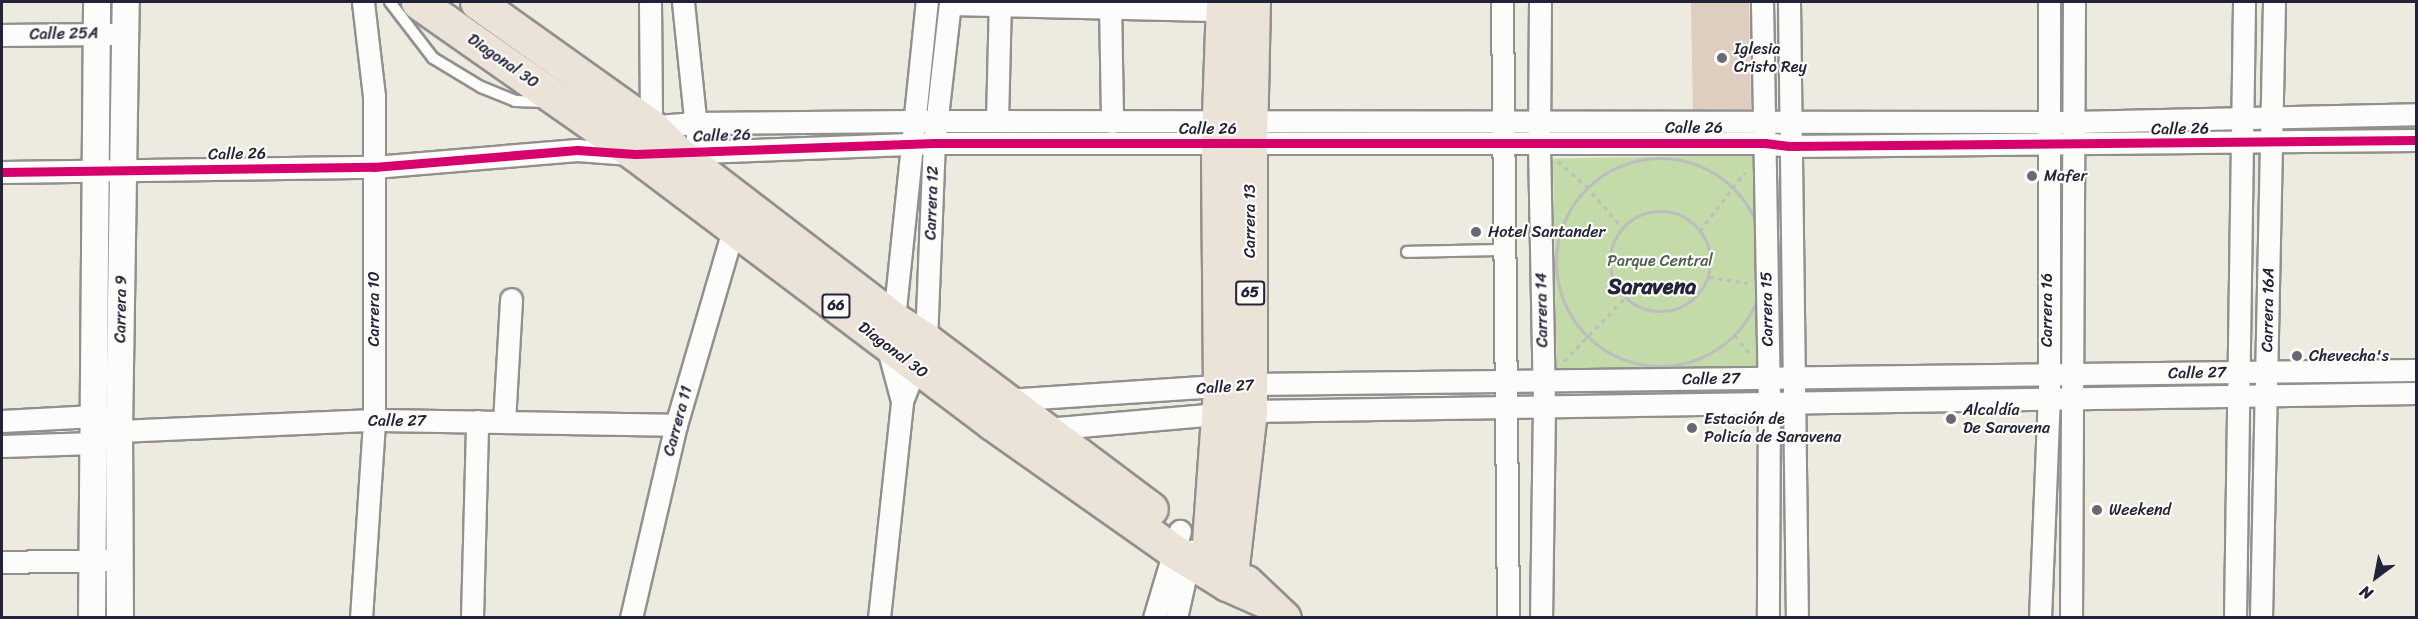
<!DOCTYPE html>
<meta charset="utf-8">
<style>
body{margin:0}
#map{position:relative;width:2418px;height:619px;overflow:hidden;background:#edeadf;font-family:Sriracha,sans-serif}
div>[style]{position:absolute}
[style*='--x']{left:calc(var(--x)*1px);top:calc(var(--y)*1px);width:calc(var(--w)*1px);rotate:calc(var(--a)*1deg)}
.green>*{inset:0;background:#c2dba9;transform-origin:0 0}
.building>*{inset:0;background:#ddcebf;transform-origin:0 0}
.path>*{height:3px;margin-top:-1.5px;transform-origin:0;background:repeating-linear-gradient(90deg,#bdbdbe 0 4.5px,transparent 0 9px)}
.path>.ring{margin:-1.5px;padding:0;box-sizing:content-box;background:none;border:3px solid #bdbdbe;border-radius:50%}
.roads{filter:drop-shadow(2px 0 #92908f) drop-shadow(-2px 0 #92908f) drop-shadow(0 2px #92908f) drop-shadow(0 -2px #92908f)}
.service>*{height:10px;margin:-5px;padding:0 5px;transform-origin:5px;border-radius:5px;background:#fcfcfa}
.minor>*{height:21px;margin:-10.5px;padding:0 10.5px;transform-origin:10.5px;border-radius:10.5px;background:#fcfcfa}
.tertiary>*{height:26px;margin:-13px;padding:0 13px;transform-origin:13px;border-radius:13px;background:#fcfcfa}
.primary>*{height:33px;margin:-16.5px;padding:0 16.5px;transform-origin:16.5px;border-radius:16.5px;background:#ebe3d8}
.cycleway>*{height:9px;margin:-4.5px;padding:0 4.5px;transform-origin:4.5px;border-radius:4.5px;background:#d6006c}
.dots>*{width:16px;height:16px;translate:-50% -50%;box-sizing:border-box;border:3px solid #fdfcf7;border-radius:50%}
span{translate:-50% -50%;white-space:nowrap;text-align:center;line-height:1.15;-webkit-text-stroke:4.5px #fdfcf7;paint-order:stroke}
.shield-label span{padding:2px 4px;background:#fdfcf7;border:2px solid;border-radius:4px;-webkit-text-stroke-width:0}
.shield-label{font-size:15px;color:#22223b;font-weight:700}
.street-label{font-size:16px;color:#22223b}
.poi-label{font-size:16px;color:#22223b}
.left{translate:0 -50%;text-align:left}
.park-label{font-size:16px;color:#4e5e52}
.district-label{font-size:22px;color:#22223b;font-weight:700}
.frame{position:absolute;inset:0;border:3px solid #22223b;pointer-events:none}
.north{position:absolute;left:2346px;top:547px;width:60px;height:60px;-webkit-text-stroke:4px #fdfcf7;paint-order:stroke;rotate:212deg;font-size:16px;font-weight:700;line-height:24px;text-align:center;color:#22223b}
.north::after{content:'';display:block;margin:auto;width:21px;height:27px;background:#22223b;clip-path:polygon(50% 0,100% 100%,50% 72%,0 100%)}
</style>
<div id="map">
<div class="green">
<i style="left:1758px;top:155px;width:215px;height:205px;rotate:89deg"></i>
</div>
<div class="building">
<i style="left:1749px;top:2px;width:107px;height:58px;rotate:89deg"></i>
</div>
<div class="path">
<i class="ring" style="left:1556px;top:158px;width:205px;height:205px"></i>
<i style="--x:1558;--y:161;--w:38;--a:42"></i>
<i style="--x:1586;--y:186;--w:55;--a:48.7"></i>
<i class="ring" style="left:1610px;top:211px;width:97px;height:97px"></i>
<i style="--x:1700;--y:231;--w:74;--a:-52.7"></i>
<i style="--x:1709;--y:277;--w:39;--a:9"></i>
<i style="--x:1735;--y:335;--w:23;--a:52"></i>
<i style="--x:1564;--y:361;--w:88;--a:-45.9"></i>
</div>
<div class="roads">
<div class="service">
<i style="--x:390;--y:2;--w:71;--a:52.5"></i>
<i style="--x:433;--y:58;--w:56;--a:31.1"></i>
<i style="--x:481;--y:87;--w:37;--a:22"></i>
<i style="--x:515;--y:101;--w:29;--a:2"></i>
<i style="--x:1407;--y:252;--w:99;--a:-1.2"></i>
</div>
<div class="minor">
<i style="--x:650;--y:2;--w:124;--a:89.5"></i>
<i style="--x:683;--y:2;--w:136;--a:84.1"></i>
<i style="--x:1110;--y:2;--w:120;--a:89"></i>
<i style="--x:1502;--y:2;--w:616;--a:89.44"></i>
<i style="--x:1540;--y:2;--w:142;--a:90.4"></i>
<i style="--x:1539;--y:144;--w:262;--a:88.9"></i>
<i style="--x:1544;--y:406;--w:212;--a:90.8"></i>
<i style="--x:1762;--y:2;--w:401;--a:89"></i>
<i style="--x:1769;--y:403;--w:215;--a:90.3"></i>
<i style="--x:1789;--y:2;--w:616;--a:89.26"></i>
<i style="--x:950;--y:4;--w:272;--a:1.3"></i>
<i style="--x:2;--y:35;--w:124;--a:-0.5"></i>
<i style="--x:997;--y:121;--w:119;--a:-88.6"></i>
<i style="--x:646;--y:127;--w:49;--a:-4.7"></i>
<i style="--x:695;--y:123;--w:218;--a:-0.5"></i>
<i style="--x:913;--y:121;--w:1161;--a:0.05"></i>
<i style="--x:2074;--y:122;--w:342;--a:-1.3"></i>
<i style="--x:676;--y:153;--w:258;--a:-2.2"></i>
<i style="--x:934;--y:143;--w:831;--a:0"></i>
<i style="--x:1765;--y:143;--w:24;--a:7"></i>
<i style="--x:1789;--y:146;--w:627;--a:-0.55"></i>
<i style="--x:2;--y:172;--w:372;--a:-0.8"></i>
<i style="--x:374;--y:167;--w:204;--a:-4.8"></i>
<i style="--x:577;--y:150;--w:53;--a:4.3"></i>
<i style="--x:1006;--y:400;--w:245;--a:-3.8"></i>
<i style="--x:1250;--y:384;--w:1166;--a:-0.69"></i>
<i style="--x:902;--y:401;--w:58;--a:-105"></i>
<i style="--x:887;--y:345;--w:27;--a:-75"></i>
<i style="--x:894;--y:319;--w:319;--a:-84.1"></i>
<i style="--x:2;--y:421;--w:92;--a:-3.1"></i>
<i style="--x:94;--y:416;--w:13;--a:32"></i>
<i style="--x:504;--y:422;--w:123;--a:-86.7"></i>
<i style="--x:1046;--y:429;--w:205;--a:-5"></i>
<i style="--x:1250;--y:411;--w:1166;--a:-0.88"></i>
<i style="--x:2;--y:446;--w:92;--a:-1.9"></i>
<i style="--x:94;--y:443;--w:28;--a:-26"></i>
<i style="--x:119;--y:431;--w:255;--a:-2.5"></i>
<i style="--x:374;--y:420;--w:302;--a:0.9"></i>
<i style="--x:2;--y:562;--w:105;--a:-1.1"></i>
<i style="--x:361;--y:618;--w:198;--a:-86.2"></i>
<i style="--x:374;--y:420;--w:324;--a:-90"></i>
<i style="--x:374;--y:96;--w:95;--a:-96.7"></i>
<i style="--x:472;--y:618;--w:197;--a:-88.5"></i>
<i style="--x:631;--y:618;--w:198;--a:-76.9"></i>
<i style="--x:676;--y:425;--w:206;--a:-73.7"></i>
<i style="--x:879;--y:618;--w:218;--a:-83.9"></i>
<i style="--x:902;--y:401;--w:66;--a:-68.5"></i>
<i style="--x:926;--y:340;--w:197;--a:-87.7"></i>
<i style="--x:934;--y:143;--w:142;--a:-83.5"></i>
<i style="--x:1154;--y:618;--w:91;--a:-73.4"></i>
<i style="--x:1176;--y:618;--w:69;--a:-77.4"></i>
<i style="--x:2040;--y:618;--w:221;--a:-87.7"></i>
<i style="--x:2049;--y:397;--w:395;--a:-90"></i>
<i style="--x:2071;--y:618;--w:616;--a:-89.72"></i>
<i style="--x:2235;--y:618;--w:616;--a:-89.16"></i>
<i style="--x:2261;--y:618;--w:616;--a:-88.79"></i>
</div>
<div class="tertiary">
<i style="--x:92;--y:618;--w:616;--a:-89.53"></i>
<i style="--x:120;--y:618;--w:187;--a:-90.3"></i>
<i style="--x:119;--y:431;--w:429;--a:-89.1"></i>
</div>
<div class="primary">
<i style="--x:418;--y:2;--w:265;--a:35"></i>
<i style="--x:635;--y:154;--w:447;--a:37"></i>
<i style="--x:992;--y:423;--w:220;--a:35.2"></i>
<i style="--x:1172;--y:550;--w:65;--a:31.7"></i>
<i style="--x:1227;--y:584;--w:37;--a:24"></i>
<i style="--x:477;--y:2;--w:214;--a:35.5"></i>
<i style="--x:651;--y:126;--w:38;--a:45"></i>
<i style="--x:678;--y:153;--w:272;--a:37.5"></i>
<i style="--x:894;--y:319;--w:38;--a:33"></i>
<i style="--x:926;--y:340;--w:281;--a:36.9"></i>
<i style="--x:1207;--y:570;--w:183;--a:-85.9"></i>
<i style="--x:1220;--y:387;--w:243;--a:-90.5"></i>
<i style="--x:1218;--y:144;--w:142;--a:-88"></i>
<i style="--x:1246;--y:582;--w:52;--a:43.5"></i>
<i style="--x:1227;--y:584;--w:19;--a:-74"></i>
<i style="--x:1232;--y:566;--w:156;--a:-83.4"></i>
<i style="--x:1250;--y:411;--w:268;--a:-90"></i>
<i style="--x:1250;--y:143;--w:141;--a:-88.8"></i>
</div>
</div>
<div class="cycleway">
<i style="--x:2;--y:172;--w:372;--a:-0.8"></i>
<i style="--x:374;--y:167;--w:204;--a:-4.8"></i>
<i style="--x:577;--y:150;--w:58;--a:3.9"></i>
<i style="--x:635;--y:154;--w:299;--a:-2.1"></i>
<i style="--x:934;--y:143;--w:831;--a:0"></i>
<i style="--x:1765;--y:143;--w:24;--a:7"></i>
<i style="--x:1789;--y:146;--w:627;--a:-0.55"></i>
</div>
<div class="dots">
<i style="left:1722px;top:58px;background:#696874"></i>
<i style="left:2032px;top:176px;background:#696874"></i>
<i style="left:1476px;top:232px;background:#696874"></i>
<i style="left:2297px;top:356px;background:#696874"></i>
<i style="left:1951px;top:419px;background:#696874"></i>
<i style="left:1692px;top:428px;background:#696874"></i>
<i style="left:2097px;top:510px;background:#696874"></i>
</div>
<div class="shield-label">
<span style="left:1250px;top:293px">65</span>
<span style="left:836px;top:306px">66</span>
</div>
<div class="street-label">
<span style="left:64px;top:34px;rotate:-1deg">Calle 25A</span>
<span style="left:503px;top:61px;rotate:35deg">Diagonal 30</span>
<span style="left:1694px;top:128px">Calle 26</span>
<span style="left:1208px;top:129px">Calle 26</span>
<span style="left:2180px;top:129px;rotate:-1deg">Calle 26</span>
<span style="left:722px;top:136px;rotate:-2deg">Calle 26</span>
<span style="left:237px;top:154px;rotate:-1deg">Calle 26</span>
<span style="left:932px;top:203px;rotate:-88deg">Carrera 12</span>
<span style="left:1250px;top:221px;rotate:-90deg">Carrera 13</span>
<span style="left:121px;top:309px;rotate:-89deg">Carrera 9</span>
<span style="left:374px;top:309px;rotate:-90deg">Carrera 10</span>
<span style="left:1767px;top:309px;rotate:-91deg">Carrera 15</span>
<span style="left:1542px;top:310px;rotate:-91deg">Carrera 14</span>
<span style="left:2047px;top:310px;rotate:-90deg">Carrera 16</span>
<span style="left:2268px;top:310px;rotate:-89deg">Carrera 16A</span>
<span style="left:893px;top:350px;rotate:37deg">Diagonal 30</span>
<span style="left:2197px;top:373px;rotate:-1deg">Calle 27</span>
<span style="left:1711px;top:379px;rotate:-1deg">Calle 27</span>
<span style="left:1225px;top:387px;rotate:-4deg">Calle 27</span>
<span style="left:397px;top:421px">Calle 27</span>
<span style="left:678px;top:421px;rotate:-75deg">Carrera 11</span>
</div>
<div class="poi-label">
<span class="left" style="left:1734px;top:58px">Iglesia<br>Cristo Rey</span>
<span class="left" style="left:2044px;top:176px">Mafer</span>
<span class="left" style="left:1488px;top:232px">Hotel Santander</span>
<span class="left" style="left:2309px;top:356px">Chevecha's</span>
<span class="left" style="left:1963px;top:419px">Alcaldía<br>De Saravena</span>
<span class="left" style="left:1704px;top:428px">Estación de<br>Policía de Saravena</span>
<span class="left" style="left:2109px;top:510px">Weekend</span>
</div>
<div class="park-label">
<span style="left:1660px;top:261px">Parque Central</span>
</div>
<div class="district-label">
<span style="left:1652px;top:287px">Saravena</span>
</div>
<div class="frame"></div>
<div class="north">N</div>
</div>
